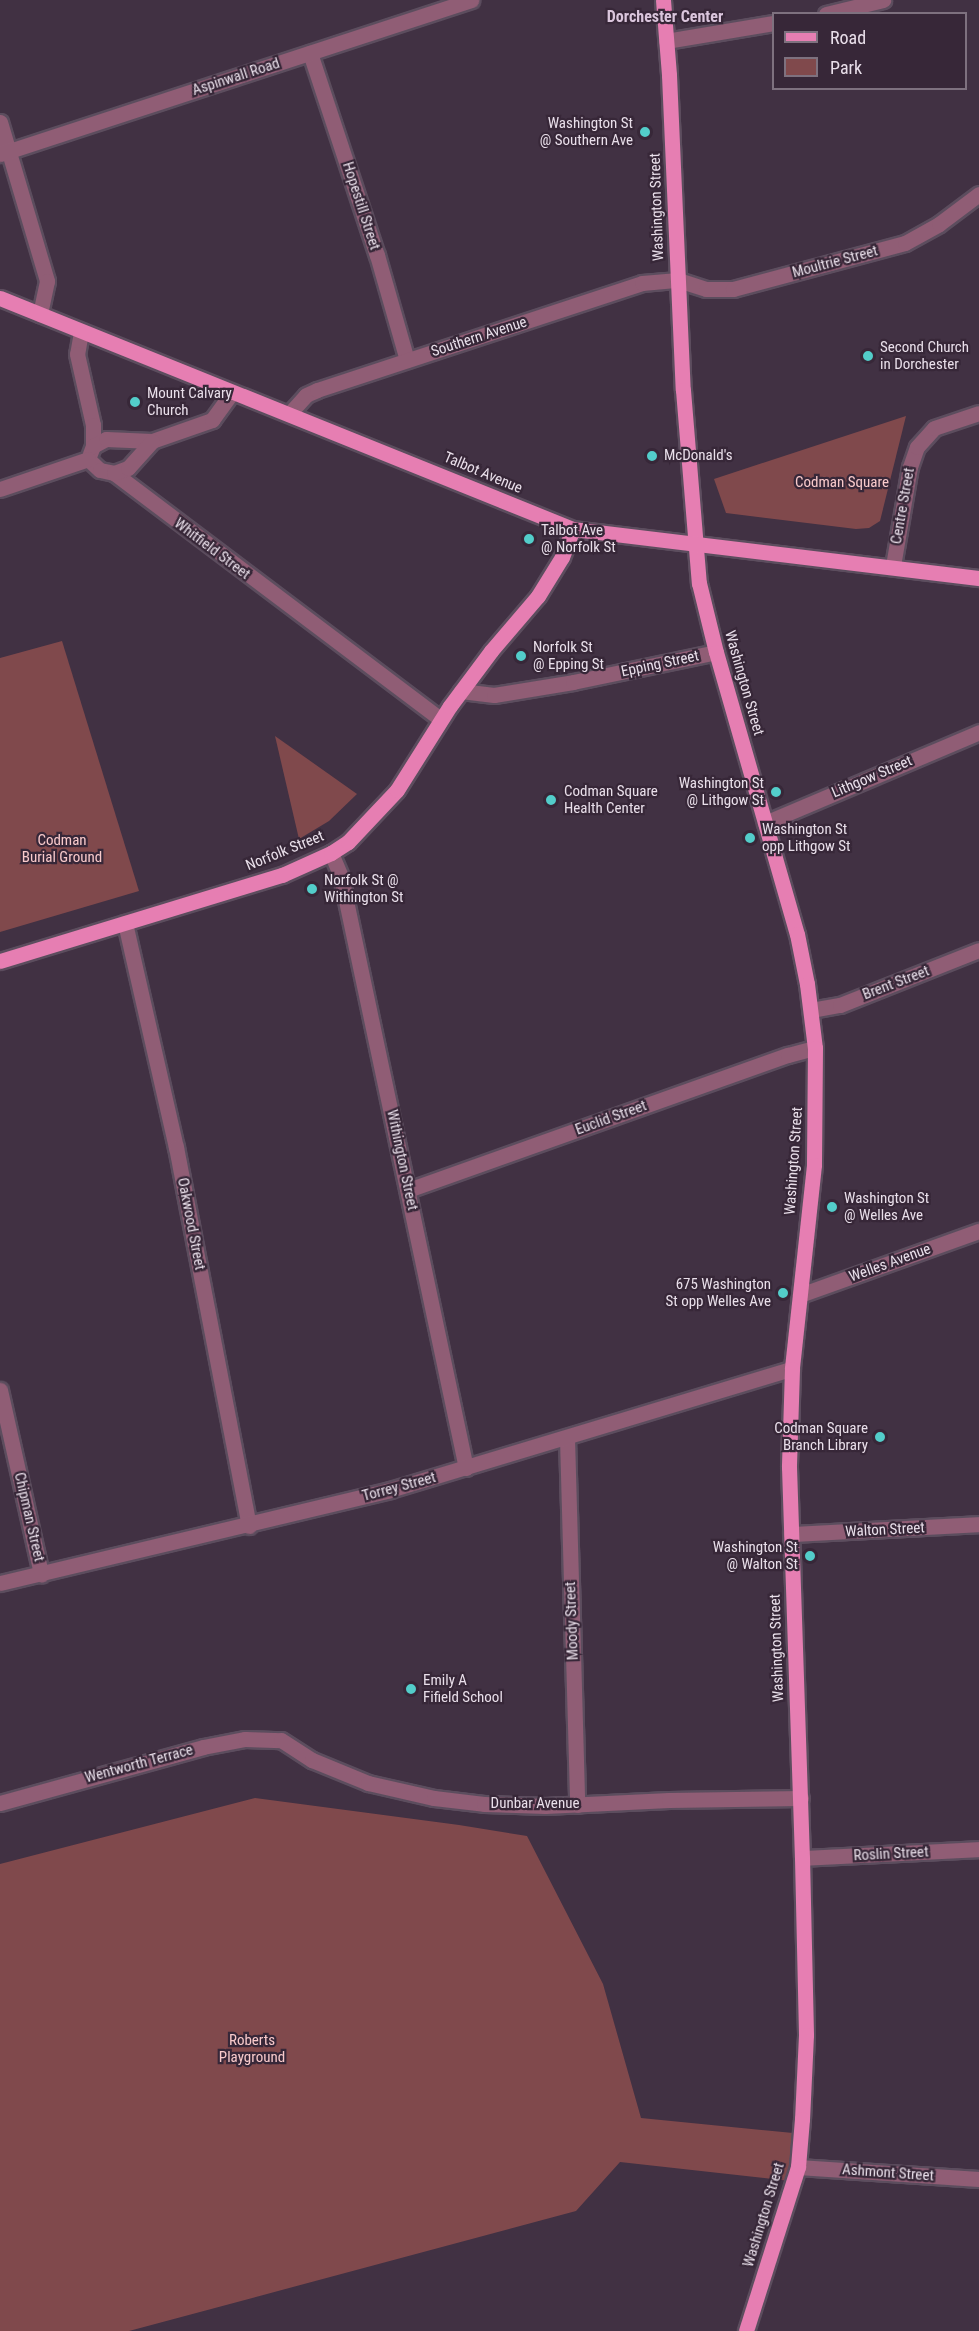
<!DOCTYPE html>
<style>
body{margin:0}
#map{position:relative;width:979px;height:2331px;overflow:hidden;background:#413143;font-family:"Roboto Condensed",sans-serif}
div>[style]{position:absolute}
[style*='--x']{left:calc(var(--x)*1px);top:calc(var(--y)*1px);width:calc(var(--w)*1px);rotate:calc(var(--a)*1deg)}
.green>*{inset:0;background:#80494c}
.roads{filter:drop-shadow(2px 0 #5c4d5e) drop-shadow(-2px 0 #5c4d5e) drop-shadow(0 2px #5c4d5e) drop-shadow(0 -2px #5c4d5e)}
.minor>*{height:15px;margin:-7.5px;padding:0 7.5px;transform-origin:7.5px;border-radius:7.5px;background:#905d75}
.major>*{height:15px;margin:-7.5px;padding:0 7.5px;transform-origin:7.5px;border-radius:7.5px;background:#e67eb2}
.dots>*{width:16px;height:16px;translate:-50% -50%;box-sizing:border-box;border:3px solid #372738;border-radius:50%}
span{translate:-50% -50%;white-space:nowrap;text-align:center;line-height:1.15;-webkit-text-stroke:4.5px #372738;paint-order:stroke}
.street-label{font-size:15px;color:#e9dfea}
.poi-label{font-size:15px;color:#e9dfea}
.right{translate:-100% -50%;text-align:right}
.left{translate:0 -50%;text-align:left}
.park-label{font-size:15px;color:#f9cacb}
.neighbourhood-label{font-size:16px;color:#dac5dc;font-weight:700}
.legend{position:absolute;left:772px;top:12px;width:195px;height:78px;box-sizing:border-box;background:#372738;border:2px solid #7e717f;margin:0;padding:8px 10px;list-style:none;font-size:18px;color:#e9dfea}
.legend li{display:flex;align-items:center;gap:12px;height:30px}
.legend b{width:30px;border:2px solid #7e717f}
</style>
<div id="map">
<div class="green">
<i style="clip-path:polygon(906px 416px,880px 521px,869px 528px,856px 529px,726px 513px,714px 479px)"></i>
<i style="clip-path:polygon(62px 641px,139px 891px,0 932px,0 658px)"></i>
<i style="clip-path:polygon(275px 736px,357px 794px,329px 821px,299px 839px)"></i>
<i style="clip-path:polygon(255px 1798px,459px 1825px,527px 1836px,603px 1984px,641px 2118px,793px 2133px,790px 2181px,620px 2162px,576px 2211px,129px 2331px,0 2331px,0 1864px)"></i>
</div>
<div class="roads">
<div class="minor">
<i style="--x:826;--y:14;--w:59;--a:-13.8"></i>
<i style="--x:666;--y:41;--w:109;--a:-9.5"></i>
<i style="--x:310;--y:53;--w:213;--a:71.7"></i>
<i style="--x:377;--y:255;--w:109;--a:74.1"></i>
<i style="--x:0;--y:122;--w:166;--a:73.5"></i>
<i style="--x:47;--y:281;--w:34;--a:102"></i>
<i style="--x:0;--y:154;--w:496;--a:-18.1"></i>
<i style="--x:81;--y:332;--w:22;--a:100"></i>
<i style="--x:77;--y:354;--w:73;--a:77.3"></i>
<i style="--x:93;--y:425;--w:21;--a:90"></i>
<i style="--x:93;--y:446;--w:9;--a:111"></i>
<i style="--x:289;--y:414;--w:25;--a:-48"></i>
<i style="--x:306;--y:395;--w:12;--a:-24"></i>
<i style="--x:317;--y:390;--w:342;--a:-18.2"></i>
<i style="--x:642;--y:283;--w:36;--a:-5"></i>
<i style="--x:678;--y:280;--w:29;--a:18"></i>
<i style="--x:706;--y:289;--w:27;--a:0"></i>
<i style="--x:733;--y:289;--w:178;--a:-15"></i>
<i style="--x:905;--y:243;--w:39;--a:-29"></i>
<i style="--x:939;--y:224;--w:50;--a:-36.9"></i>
<i style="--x:93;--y:446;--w:15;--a:-28"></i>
<i style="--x:106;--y:439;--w:46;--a:2.5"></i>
<i style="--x:152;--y:441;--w:64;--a:-19.3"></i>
<i style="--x:212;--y:420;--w:34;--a:-54"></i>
<i style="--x:88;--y:459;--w:16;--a:43"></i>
<i style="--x:100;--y:470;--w:14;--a:12"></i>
<i style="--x:114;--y:473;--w:409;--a:37"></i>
<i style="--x:114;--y:473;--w:15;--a:-20"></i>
<i style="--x:128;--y:468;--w:36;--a:-48"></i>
<i style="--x:0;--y:489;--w:93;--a:-18.8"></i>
<i style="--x:893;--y:566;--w:100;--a:-80.3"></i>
<i style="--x:910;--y:467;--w:21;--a:-71"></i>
<i style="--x:917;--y:447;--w:25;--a:-48"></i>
<i style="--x:934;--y:428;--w:47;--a:-18.4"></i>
<i style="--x:461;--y:691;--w:33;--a:7"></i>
<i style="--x:494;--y:695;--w:80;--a:-9.3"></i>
<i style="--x:573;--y:682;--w:146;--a:-11.8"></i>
<i style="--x:765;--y:823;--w:233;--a:-23"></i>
<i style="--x:331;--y:853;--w:26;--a:67"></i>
<i style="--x:341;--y:877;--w:604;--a:78.06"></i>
<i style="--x:125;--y:923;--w:230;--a:77.2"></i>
<i style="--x:176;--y:1147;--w:386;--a:79.1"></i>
<i style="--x:811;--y:1010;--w:29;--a:-10"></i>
<i style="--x:840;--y:1005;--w:149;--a:-21.6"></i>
<i style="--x:408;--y:1190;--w:403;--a:-19.6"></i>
<i style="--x:788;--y:1055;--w:28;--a:-15"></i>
<i style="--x:800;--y:1295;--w:190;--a:-19.7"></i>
<i style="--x:0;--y:1390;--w:189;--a:77.4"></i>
<i style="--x:567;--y:1438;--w:367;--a:88.4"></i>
<i style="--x:791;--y:1534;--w:188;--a:-3"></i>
<i style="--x:0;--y:1583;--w:401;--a:-13.4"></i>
<i style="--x:390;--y:1490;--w:420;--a:-16.8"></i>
<i style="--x:0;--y:1803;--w:211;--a:-15.4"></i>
<i style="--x:203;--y:1747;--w:43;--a:-10.8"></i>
<i style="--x:245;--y:1739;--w:36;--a:2"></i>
<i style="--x:281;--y:1740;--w:37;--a:33"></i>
<i style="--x:312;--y:1760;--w:61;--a:22.3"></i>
<i style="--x:368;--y:1783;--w:68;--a:12.8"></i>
<i style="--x:434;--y:1798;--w:50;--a:6.8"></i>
<i style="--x:484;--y:1804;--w:61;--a:1.9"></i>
<i style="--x:545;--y:1806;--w:124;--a:-2.8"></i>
<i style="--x:669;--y:1800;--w:132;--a:-0.9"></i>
<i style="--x:802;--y:1858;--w:177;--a:-2.9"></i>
<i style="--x:798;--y:2167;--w:181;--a:3.8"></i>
</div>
<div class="major">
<i style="--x:663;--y:0;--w:75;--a:85.4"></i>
<i style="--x:669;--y:75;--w:315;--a:87.5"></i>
<i style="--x:683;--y:390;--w:194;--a:85.3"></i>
<i style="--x:699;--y:583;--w:71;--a:76.2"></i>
<i style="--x:716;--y:652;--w:293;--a:74"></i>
<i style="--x:797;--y:934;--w:51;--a:78.7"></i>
<i style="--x:807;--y:984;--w:64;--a:82.9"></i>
<i style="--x:815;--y:1048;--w:117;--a:90.5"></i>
<i style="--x:814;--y:1165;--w:205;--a:96.2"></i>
<i style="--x:792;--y:1369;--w:98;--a:91.8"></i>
<i style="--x:789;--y:1467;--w:391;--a:88.1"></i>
<i style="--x:802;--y:1858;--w:177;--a:88.7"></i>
<i style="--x:806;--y:2035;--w:84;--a:92.7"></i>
<i style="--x:802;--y:2119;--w:48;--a:94.8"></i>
<i style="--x:798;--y:2167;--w:172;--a:107.6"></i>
<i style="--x:0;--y:298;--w:618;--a:21.96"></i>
<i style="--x:573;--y:529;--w:409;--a:6.9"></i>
<i style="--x:0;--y:961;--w:295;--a:-17"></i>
<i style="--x:282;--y:875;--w:54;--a:-24.2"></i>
<i style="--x:331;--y:853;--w:20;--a:-33"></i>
<i style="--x:348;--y:842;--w:71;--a:-46.7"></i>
<i style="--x:397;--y:790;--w:99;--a:-57.8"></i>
<i style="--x:450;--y:706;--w:69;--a:-53.3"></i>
<i style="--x:491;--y:651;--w:72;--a:-49.5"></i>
<i style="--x:538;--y:596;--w:46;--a:-58.4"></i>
<i style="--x:562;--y:557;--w:30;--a:-69"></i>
</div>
</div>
<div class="dots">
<i style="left:645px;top:132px;background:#53cdca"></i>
<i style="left:868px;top:356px;background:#53cdca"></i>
<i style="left:135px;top:402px;background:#53cdca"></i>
<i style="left:652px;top:456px;background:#53cdca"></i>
<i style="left:529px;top:539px;background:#53cdca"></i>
<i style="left:521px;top:656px;background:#53cdca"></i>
<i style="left:776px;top:792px;background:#53cdca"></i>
<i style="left:551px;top:800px;background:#53cdca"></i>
<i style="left:750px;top:838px;background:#53cdca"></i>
<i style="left:312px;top:889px;background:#53cdca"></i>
<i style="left:832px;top:1207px;background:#53cdca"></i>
<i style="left:783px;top:1293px;background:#53cdca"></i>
<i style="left:880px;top:1437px;background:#53cdca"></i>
<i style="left:810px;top:1556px;background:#53cdca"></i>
<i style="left:411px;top:1689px;background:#53cdca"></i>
</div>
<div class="street-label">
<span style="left:236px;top:77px;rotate:-18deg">Aspinwall Road</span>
<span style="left:361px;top:206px;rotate:72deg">Hopestill Street</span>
<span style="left:657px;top:207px;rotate:-92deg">Washington Street</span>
<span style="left:835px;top:262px;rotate:-15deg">Moultrie Street</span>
<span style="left:479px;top:337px;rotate:-18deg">Southern Avenue</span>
<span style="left:483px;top:473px;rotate:23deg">Talbot Avenue</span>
<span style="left:903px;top:506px;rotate:-80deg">Centre Street</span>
<span style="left:212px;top:549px;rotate:37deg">Whitfield Street</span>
<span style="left:660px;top:664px;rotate:-12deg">Epping Street</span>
<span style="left:744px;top:683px;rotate:74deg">Washington Street</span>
<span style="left:872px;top:777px;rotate:-23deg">Lithgow Street</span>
<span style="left:285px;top:851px;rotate:-22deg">Norfolk Street</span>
<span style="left:896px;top:983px;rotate:-21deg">Brent Street</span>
<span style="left:611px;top:1118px;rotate:-20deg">Euclid Street</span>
<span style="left:402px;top:1160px;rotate:78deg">Withington Street</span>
<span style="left:794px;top:1161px;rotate:-86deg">Washington Street</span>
<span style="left:191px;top:1224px;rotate:79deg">Oakwood Street</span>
<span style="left:890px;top:1263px;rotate:-20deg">Welles Avenue</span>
<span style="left:399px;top:1487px;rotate:-15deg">Torrey Street</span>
<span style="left:29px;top:1517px;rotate:77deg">Chipman Street</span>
<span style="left:885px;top:1530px;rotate:-3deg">Walton Street</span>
<span style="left:572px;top:1621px;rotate:-92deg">Moody Street</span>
<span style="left:777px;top:1648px;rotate:-92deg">Washington Street</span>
<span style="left:139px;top:1764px;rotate:-15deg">Wentworth Terrace</span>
<span style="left:535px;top:1804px">Dunbar Avenue</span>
<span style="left:891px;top:1854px;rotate:-3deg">Roslin Street</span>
<span style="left:888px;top:2173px;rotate:4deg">Ashmont Street</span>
<span style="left:764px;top:2215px;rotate:-73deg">Washington Street</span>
</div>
<div class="poi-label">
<span class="right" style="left:633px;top:132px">Washington St<br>@ Southern Ave</span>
<span class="left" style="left:880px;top:356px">Second Church<br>in Dorchester</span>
<span class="left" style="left:147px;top:402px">Mount Calvary<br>Church</span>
<span class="left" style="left:664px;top:456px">McDonald's</span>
<span class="left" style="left:541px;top:539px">Talbot Ave<br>@ Norfolk St</span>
<span class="left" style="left:533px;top:656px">Norfolk St<br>@ Epping St</span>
<span class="right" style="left:764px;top:792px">Washington St<br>@ Lithgow St</span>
<span class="left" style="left:564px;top:800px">Codman Square<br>Health Center</span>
<span class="left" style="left:762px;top:838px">Washington St<br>opp Lithgow St</span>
<span class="left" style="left:324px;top:889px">Norfolk St @<br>Withington St</span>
<span class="left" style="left:844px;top:1207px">Washington St<br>@ Welles Ave</span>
<span class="right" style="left:771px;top:1293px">675 Washington<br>St opp Welles Ave</span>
<span class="right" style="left:868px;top:1437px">Codman Square<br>Branch Library</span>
<span class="right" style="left:798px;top:1556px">Washington St<br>@ Walton St</span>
<span class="left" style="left:423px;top:1689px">Emily A<br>Fifield School</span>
</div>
<div class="park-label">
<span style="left:842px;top:483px">Codman Square</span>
<span style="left:62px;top:849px">Codman<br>Burial Ground</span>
<span style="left:252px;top:2049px">Roberts<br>Playground</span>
</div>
<div class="neighbourhood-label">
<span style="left:665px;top:17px">Dorchester Center</span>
</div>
<ul class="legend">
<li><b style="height:8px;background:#e67eb2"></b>Road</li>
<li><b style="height:16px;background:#80494c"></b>Park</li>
</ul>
</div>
